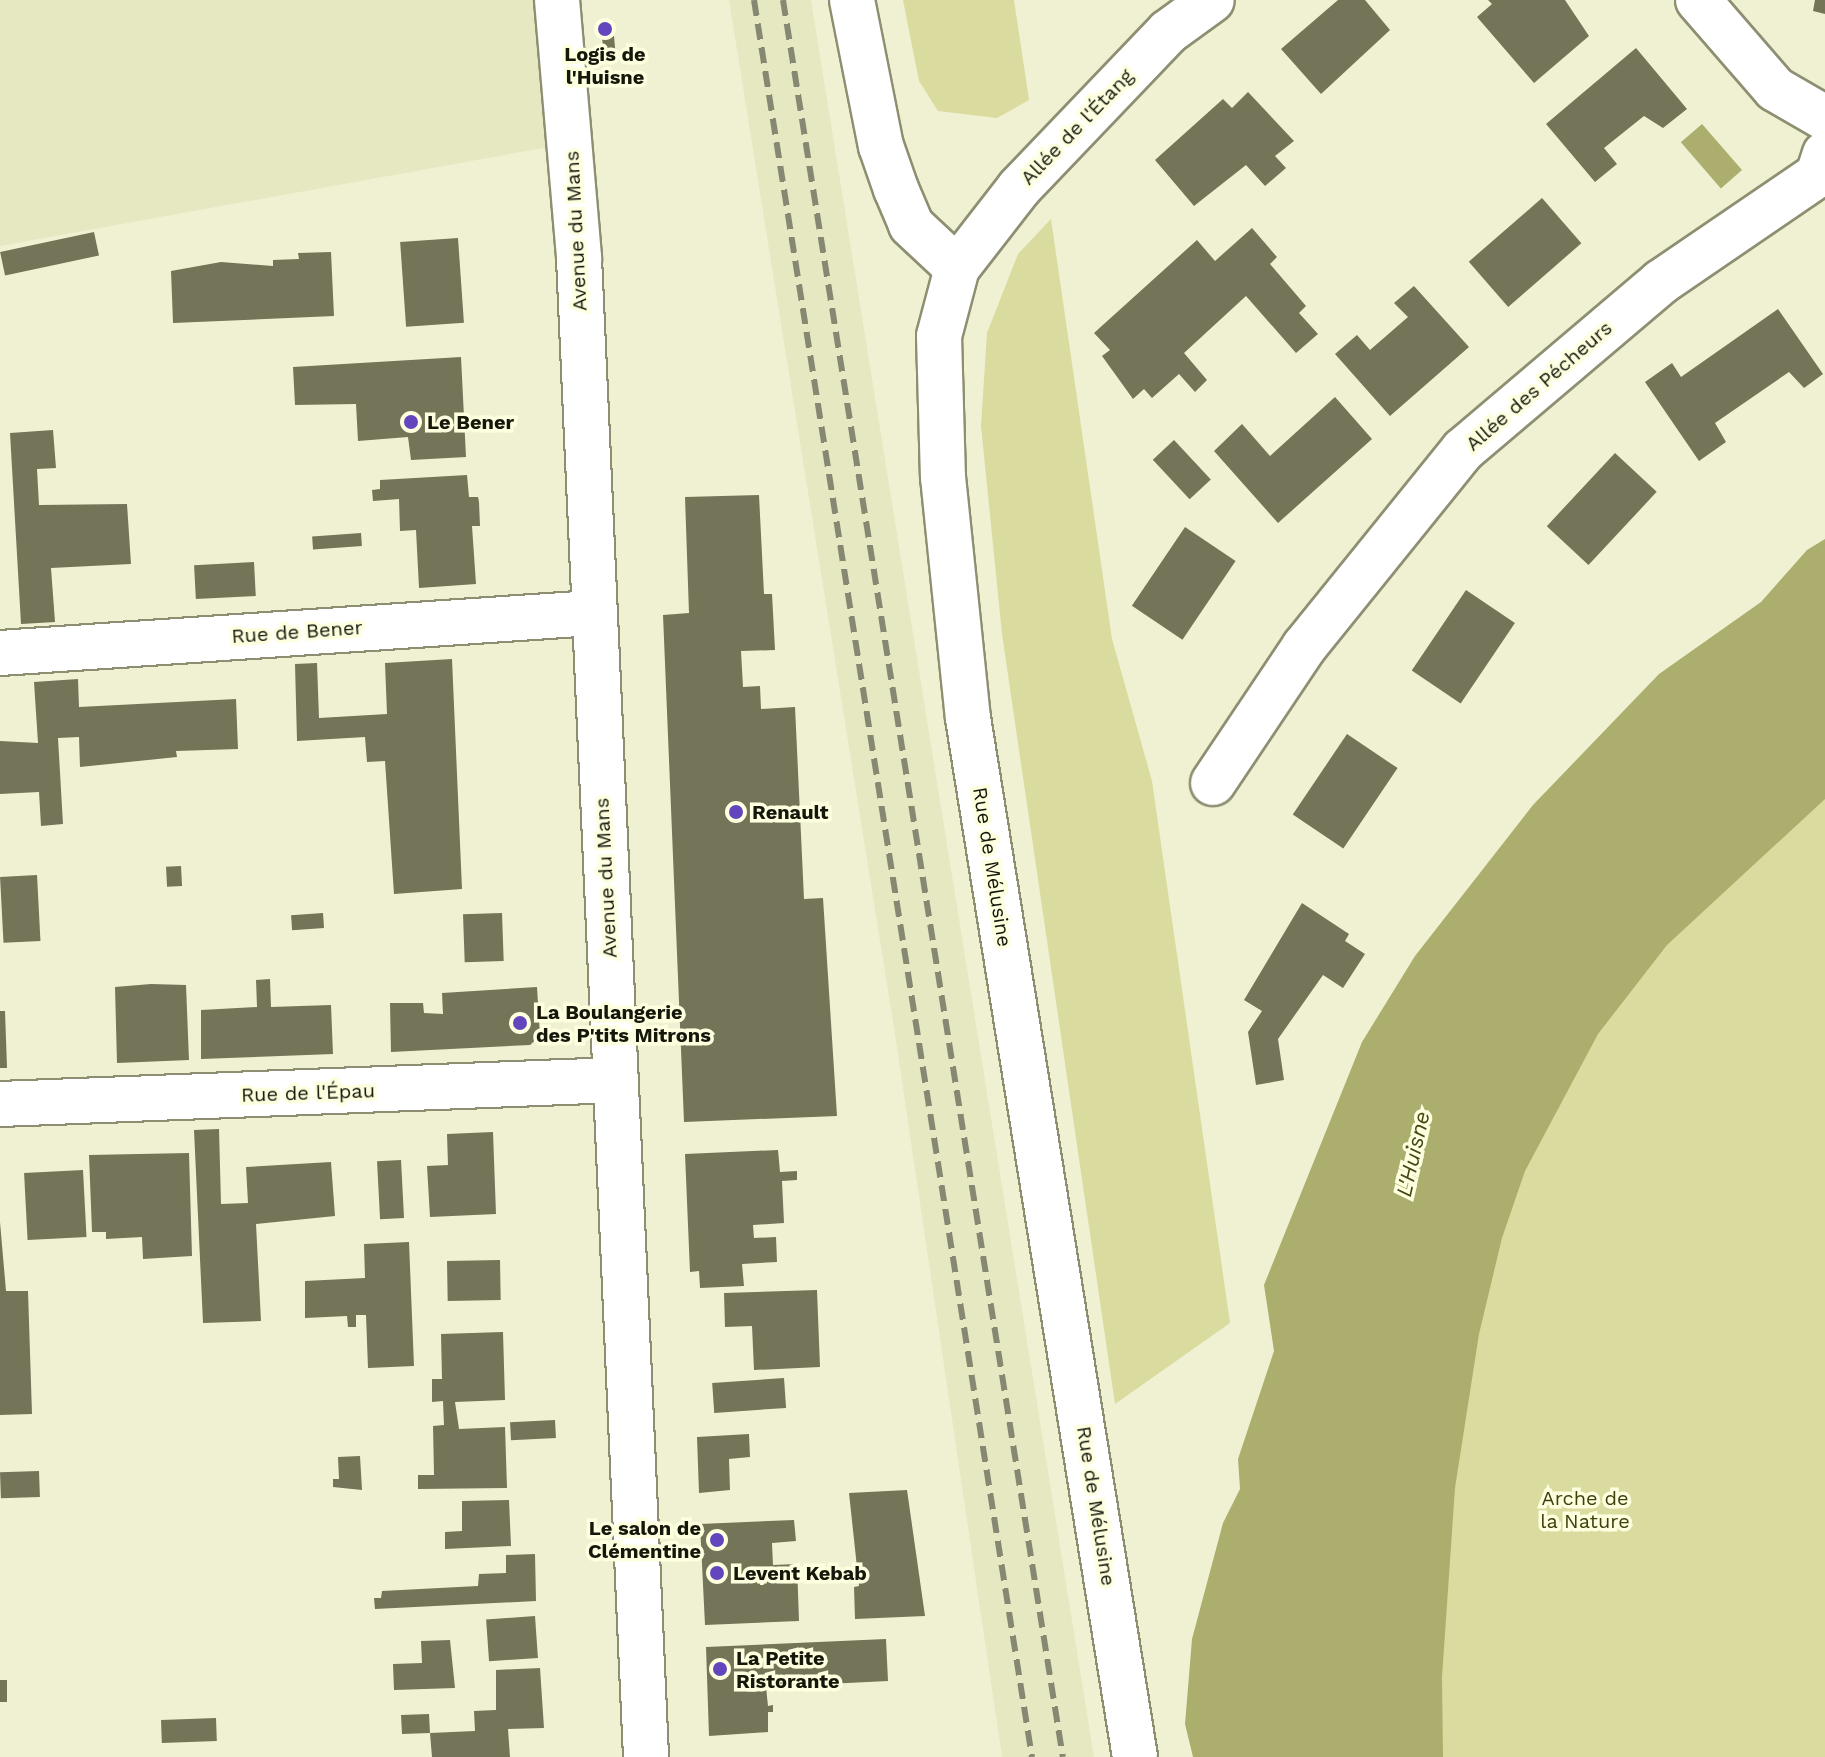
<!DOCTYPE html>
<meta charset="utf-8">
<style>
body{margin:0}
#map{position:relative;width:1825px;height:1757px;overflow:hidden;background:#f0f1d2;font-family:"Work Sans",sans-serif}
div>[style]{position:absolute}
[style*='--x']{left:calc(var(--x)*1px);top:calc(var(--y)*1px);width:calc(var(--w)*1px);rotate:calc(var(--a)*1deg)}
.built>*{inset:0;background:#e6e8c1}
.green>*{inset:0;background:#d9db9f}
.water>*{inset:0;background:#acae6d;transform-origin:0 0}
.building>*{inset:0;background:#737458;transform-origin:0 0}
.roads{filter:drop-shadow(2px 0 #8e8f72) drop-shadow(-2px 0 #8e8f72) drop-shadow(0 2px #8e8f72) drop-shadow(0 -2px #8e8f72)}
.minor>*{height:44px;margin:-22px;padding:0 22px;transform-origin:22px;border-radius:22px;background:#fff}
.major>*{height:44px;margin:-22px;padding:0 22px;transform-origin:22px;border-radius:22px;background:#fff}
.rail>*{height:6px;margin-top:-3px;transform-origin:0;background:repeating-linear-gradient(90deg,#878872 0 16px,transparent 0 24px)}
.dots>*{width:22px;height:22px;translate:-50% -50%;box-sizing:border-box;border:4px solid #fdffdf;border-radius:50%}
span{translate:-50% -50%;white-space:nowrap;text-align:center;line-height:1.15;-webkit-text-stroke:7px #fdffdf;paint-order:stroke}
.poi-label{font-size:20px;color:#16160b;font-weight:700}
.left{translate:0 -50%;text-align:left}
.right{translate:-100% -50%;text-align:right}
.street-label{font-size:20px;color:#16160b}
.park-label{font-size:20px;color:#40400d}
.water-label{font-size:22px;color:#474716;font-style:italic}
</style>
<div id="map">
<div class="built">
<i style="clip-path:polygon(0 0,557px 0,571px 143px,0 246px)"></i>
<i style="clip-path:polygon(729px 0,811px 0,1094px 1757px,1002px 1757px,895px 1034px)"></i>
</div>
<div class="green">
<i style="clip-path:polygon(903px 0,1014px 0,1029px 100px,997px 118px,938px 111px,919px 81px)"></i>
<i style="clip-path:polygon(1051px 219px,1112px 639px,1152px 781px,1230px 1323px,1115px 1404px,1002px 634px,981px 426px,987px 333px,1018px 254px)"></i>
<i style="clip-path:polygon(1825px 648px,1825px 1757px,1306px 1757px,1353px 1443px)"></i>
</div>
<div class="water">
<i style="left:1702px;top:124px;width:61px;height:28px;rotate:49deg"></i>
<i style="clip-path:polygon(1825px 539px,1825px 799px,1667px 945px,1598px 1034px,1525px 1171px,1502px 1238px,1479px 1334px,1455px 1488px,1442px 1677px,1443px 1757px,1193px 1757px,1185px 1724px,1192px 1639px,1223px 1523px,1240px 1489px,1238px 1459px,1274px 1351px,1264px 1285px,1362px 1042px,1415px 956px,1533px 805px,1659px 674px,1761px 602px,1807px 550px)"></i>
</div>
<div class="building">
<i style="clip-path:polygon(1338px 0,1365px 0,1390px 30px,1321px 94px,1281px 49px)"></i>
<i style="clip-path:polygon(1488px 0,1565px 0,1589px 36px,1534px 83px,1477px 17px,1492px 4px)"></i>
<i style="clip-path:polygon(1815px 0,1825px 0,1825px 14px,1813px 11px)"></i>
<i style="left:614px;top:36px;width:24px;height:12px;rotate:85deg"></i>
<i style="clip-path:polygon(1636px 48px,1687px 109px,1663px 128px,1644px 116px,1604px 148px,1617px 164px,1595px 182px,1546px 124px)"></i>
<i style="clip-path:polygon(1248px 92px,1294px 141px,1275px 156px,1286px 168px,1265px 186px,1246px 165px,1194px 206px,1155px 160px,1223px 99px,1232px 108px)"></i>
<i style="left:1542px;top:198px;width:60px;height:97px;rotate:49deg"></i>
<i style="clip-path:polygon(1252px 228px,1277px 257px,1270px 264px,1306px 306px,1299px 313px,1318px 334px,1296px 353px,1246px 296px,1184px 353px,1207px 380px,1195px 392px,1179px 374px,1152px 398px,1144px 389px,1133px 399px,1102px 356px,1110px 350px,1094px 333px,1197px 240px,1215px 261px)"></i>
<i style="left:94px;top:232px;width:24px;height:96px;rotate:78deg"></i>
<i style="left:458px;top:238px;width:85px;height:58px;rotate:86deg"></i>
<i style="clip-path:polygon(331px 252px,334px 316px,173px 323px,171px 271px,221px 262px,273px 266px,273px 260px,299px 259px,298px 253px)"></i>
<i style="clip-path:polygon(1414px 286px,1469px 347px,1390px 416px,1335px 354px,1357px 335px,1370px 350px,1408px 317px,1394px 303px)"></i>
<i style="clip-path:polygon(1778px 309px,1823px 374px,1804px 388px,1789px 372px,1715px 423px,1726px 442px,1699px 461px,1645px 382px,1672px 363px,1681px 377px)"></i>
<i style="clip-path:polygon(461px 357px,466px 457px,411px 460px,408px 437px,358px 441px,356px 404px,295px 405px,293px 367px)"></i>
<i style="clip-path:polygon(1335px 397px,1372px 439px,1278px 523px,1214px 451px,1242px 424px,1270px 456px)"></i>
<i style="clip-path:polygon(53px 430px,56px 468px,37px 469px,39px 505px,127px 504px,131px 564px,51px 568px,55px 622px,21px 624px,10px 433px)"></i>
<i style="left:1174px;top:440px;width:54px;height:29px;rotate:47deg"></i>
<i style="left:1615px;top:453px;width:57px;height:100px;rotate:43deg"></i>
<i style="clip-path:polygon(467px 475px,469px 497px,478px 497px,479px 502px,480px 526px,472px 526px,476px 584px,419px 588px,416px 530px,400px 531px,399px 499px,373px 501px,372px 490px,380px 489px,380px 480px)"></i>
<i style="clip-path:polygon(759px 495px,764px 594px,772px 594px,775px 650px,741px 651px,743px 687px,760px 686px,761px 709px,795px 707px,804px 899px,823px 898px,837px 1116px,684px 1122px,663px 615px,689px 613px,685px 497px)"></i>
<i style="left:1185px;top:527px;width:61px;height:95px;rotate:34deg"></i>
<i style="left:361px;top:533px;width:13px;height:49px;rotate:86deg"></i>
<i style="left:254px;top:562px;width:34px;height:60px;rotate:87deg"></i>
<i style="left:1466px;top:590px;width:59px;height:97px;rotate:34deg"></i>
<i style="clip-path:polygon(452px 659px,462px 889px,394px 894px,385px 761px,367px 762px,365px 737px,297px 741px,295px 664px,317px 663px,319px 718px,387px 714px,385px 663px)"></i>
<i style="clip-path:polygon(78px 679px,79px 707px,236px 699px,238px 749px,176px 751px,177px 757px,80px 767px,79px 737px,58px 738px,63px 824px,41px 826px,39px 792px,0 794px,0 741px,38px 743px,34px 682px)"></i>
<i style="left:1347px;top:734px;width:61px;height:97px;rotate:34deg"></i>
<i style="left:181px;top:866px;width:20px;height:15px;rotate:87deg"></i>
<i style="left:37px;top:875px;width:66px;height:37px;rotate:87deg"></i>
<i style="clip-path:polygon(1302px 903px,1349px 934px,1345px 941px,1365px 954px,1343px 988px,1323px 975px,1278px 1039px,1284px 1080px,1256px 1085px,1248px 1032px,1262px 1011px,1244px 1000px)"></i>
<i style="left:323px;top:913px;width:15px;height:32px;rotate:86deg"></i>
<i style="left:502px;top:913px;width:48px;height:39px;rotate:88deg"></i>
<i style="clip-path:polygon(270px 979px,271px 1007px,331px 1005px,333px 1054px,201px 1059px,201px 1010px,257px 1007px,256px 980px)"></i>
<i style="clip-path:polygon(151px 984px,186px 985px,189px 1060px,117px 1063px,115px 987px)"></i>
<i style="clip-path:polygon(537px 987px,540px 1036px,530px 1045px,391px 1052px,390px 1003px,423px 1003px,424px 1013px,443px 1014px,442px 993px)"></i>
<i style="clip-path:polygon(0 1011px,5px 1011px,7px 1068px,0 1068px)"></i>
<i style="clip-path:polygon(219px 1129px,221px 1204px,248px 1203px,246px 1167px,331px 1162px,335px 1216px,256px 1224px,261px 1321px,203px 1323px,194px 1130px)"></i>
<i style="clip-path:polygon(493px 1132px,496px 1214px,430px 1217px,427px 1166px,448px 1165px,447px 1134px)"></i>
<i style="clip-path:polygon(778px 1150px,780px 1172px,797px 1171px,797px 1180px,782px 1181px,784px 1223px,753px 1225px,754px 1238px,776px 1237px,777px 1262px,742px 1264px,744px 1286px,700px 1288px,699px 1271px,690px 1272px,685px 1154px)"></i>
<i style="clip-path:polygon(189px 1153px,192px 1256px,143px 1259px,142px 1237px,106px 1239px,106px 1232px,92px 1232px,89px 1155px)"></i>
<i style="left:401px;top:1160px;width:58px;height:24px;rotate:87deg"></i>
<i style="left:83px;top:1170px;width:67px;height:59px;rotate:87deg"></i>
<i style="clip-path:polygon(0 1222px,6px 1291px,28px 1291px,32px 1414px,0 1415px)"></i>
<i style="clip-path:polygon(409px 1242px,414px 1366px,368px 1368px,366px 1315px,356px 1315px,356px 1327px,348px 1327px,347px 1316px,305px 1318px,305px 1281px,365px 1278px,364px 1244px)"></i>
<i style="left:500px;top:1260px;width:40px;height:53px;rotate:89deg"></i>
<i style="clip-path:polygon(817px 1290px,820px 1367px,754px 1370px,752px 1326px,725px 1327px,724px 1293px)"></i>
<i style="clip-path:polygon(503px 1332px,505px 1400px,455px 1402px,459px 1429px,505px 1427px,507px 1488px,418px 1489px,418px 1475px,434px 1475px,433px 1426px,444px 1425px,443px 1401px,432px 1402px,432px 1379px,442px 1379px,441px 1334px)"></i>
<i style="left:784px;top:1378px;width:30px;height:72px;rotate:86deg"></i>
<i style="left:555px;top:1420px;width:18px;height:45px;rotate:87deg"></i>
<i style="clip-path:polygon(749px 1434px,750px 1457px,729px 1459px,730px 1490px,699px 1493px,697px 1437px)"></i>
<i style="clip-path:polygon(360px 1456px,362px 1490px,333px 1487px,333px 1479px,339px 1479px,338px 1457px)"></i>
<i style="left:39px;top:1471px;width:26px;height:39px;rotate:88deg"></i>
<i style="clip-path:polygon(907px 1490px,925px 1616px,855px 1619px,854px 1587px,859px 1586px,849px 1493px)"></i>
<i style="clip-path:polygon(509px 1500px,511px 1546px,445px 1549px,445px 1532px,462px 1531px,462px 1501px)"></i>
<i style="clip-path:polygon(794px 1520px,796px 1541px,772px 1543px,773px 1565px,797px 1564px,799px 1621px,705px 1625px,700px 1524px)"></i>
<i style="clip-path:polygon(535px 1554px,536px 1601px,375px 1609px,374px 1598px,381px 1598px,382px 1591px,478px 1586px,479px 1574px,506px 1573px,506px 1555px)"></i>
<i style="left:535px;top:1616px;width:42px;height:49px;rotate:86deg"></i>
<i style="clip-path:polygon(886px 1639px,888px 1681px,766px 1687px,768px 1706px,773px 1705px,773px 1712px,768px 1712px,768px 1732px,709px 1736px,706px 1647px)"></i>
<i style="clip-path:polygon(450px 1640px,455px 1688px,394px 1690px,393px 1664px,422px 1663px,421px 1641px)"></i>
<i style="clip-path:polygon(540px 1668px,544px 1728px,508px 1729px,510px 1757px,432px 1757px,430px 1733px,402px 1734px,401px 1715px,429px 1714px,430px 1733px,475px 1731px,474px 1711px,496px 1710px,496px 1670px)"></i>
<i style="left:0;top:1680px;width:7px;height:22px"></i>
<i style="left:216px;top:1718px;width:23px;height:55px;rotate:88deg"></i>
</div>
<div class="roads">
<div class="minor">
<i style="--x:852;--y:0;--w:149;--a:78.8"></i>
<i style="--x:881;--y:146;--w:46;--a:70.8"></i>
<i style="--x:896;--y:189;--w:39;--a:67"></i>
<i style="--x:911;--y:225;--w:63;--a:43.1"></i>
<i style="--x:957;--y:268;--w:70;--a:104.8"></i>
<i style="--x:939;--y:336;--w:141;--a:88.4"></i>
<i style="--x:943;--y:477;--w:242;--a:84.1"></i>
<i style="--x:968;--y:718;--w:1052;--a:80.87"></i>
<i style="--x:1698;--y:0;--w:118;--a:49.1"></i>
<i style="--x:1775;--y:89;--w:58;--a:30.1"></i>
<i style="--x:957;--y:268;--w:101;--a:-52.2"></i>
<i style="--x:1019;--y:188;--w:216;--a:-46.3"></i>
<i style="--x:1168;--y:32;--w:54;--a:-36"></i>
<i style="--x:0;--y:653;--w:594;--a:-3.86"></i>
<i style="--x:1213;--y:783;--w:164;--a:-56.2"></i>
<i style="--x:1304;--y:647;--w:253;--a:-51.1"></i>
<i style="--x:1463;--y:450;--w:260;--a:-40.3"></i>
<i style="--x:1661;--y:282;--w:190;--a:-34.3"></i>
<i style="--x:1818;--y:175;--w:22;--a:-72"></i>
<i style="--x:0;--y:1104;--w:615;--a:-2.23"></i>
</div>
<div class="major">
<i style="--x:557;--y:0;--w:259;--a:85.1"></i>
<i style="--x:579;--y:258;--w:1500;--a:87.44"></i>
</div>
</div>
<div class="rail">
<i style="--x:754;--y:0;--w:1779;--a:81.01"></i>
<i style="--x:783;--y:0;--w:1779;--a:80.95"></i>
</div>
<div class="dots">
<i style="left:605px;top:29px;background:#6345be"></i>
<i style="left:411px;top:422px;background:#6345be"></i>
<i style="left:736px;top:812px;background:#6345be"></i>
<i style="left:520px;top:1023px;background:#6345be"></i>
<i style="left:717px;top:1540px;background:#6345be"></i>
<i style="left:717px;top:1573px;background:#6345be"></i>
<i style="left:720px;top:1669px;background:#6345be"></i>
</div>
<div class="poi-label">
<span style="left:605px;top:66px">Logis de<br>l'Huisne</span>
<span class="left" style="left:427px;top:422px">Le Bener</span>
<span class="left" style="left:752px;top:812px">Renault</span>
<span class="left" style="left:536px;top:1024px">La Boulangerie<br>des P'tits Mitrons</span>
<span class="right" style="left:701px;top:1540px">Le salon de<br>Clémentine</span>
<span class="left" style="left:733px;top:1573px">Levent Kebab</span>
<span class="left" style="left:736px;top:1670px">La Petite<br>Ristorante</span>
</div>
<div class="street-label">
<span style="left:1077px;top:127px;rotate:-46deg">Allée de l'Étang</span>
<span style="left:576px;top:231px;rotate:-93deg">Avenue du Mans</span>
<span style="left:1539px;top:386px;rotate:-41deg">Allée des Pécheurs</span>
<span style="left:297px;top:632px;rotate:-4deg">Rue de Bener</span>
<span style="left:992px;top:867px;rotate:81deg">Rue de Mélusine</span>
<span style="left:606px;top:878px;rotate:-93deg">Avenue du Mans</span>
<span style="left:308px;top:1093px;rotate:-2deg">Rue de l'Épau</span>
<span style="left:1096px;top:1506px;rotate:81deg">Rue de Mélusine</span>
</div>
<div class="park-label">
<span style="left:1585px;top:1510px">Arche de<br>la Nature</span>
</div>
<div class="water-label">
<span style="left:1413px;top:1154px;rotate:-77deg">L'Huisne</span>
</div>
</div>
